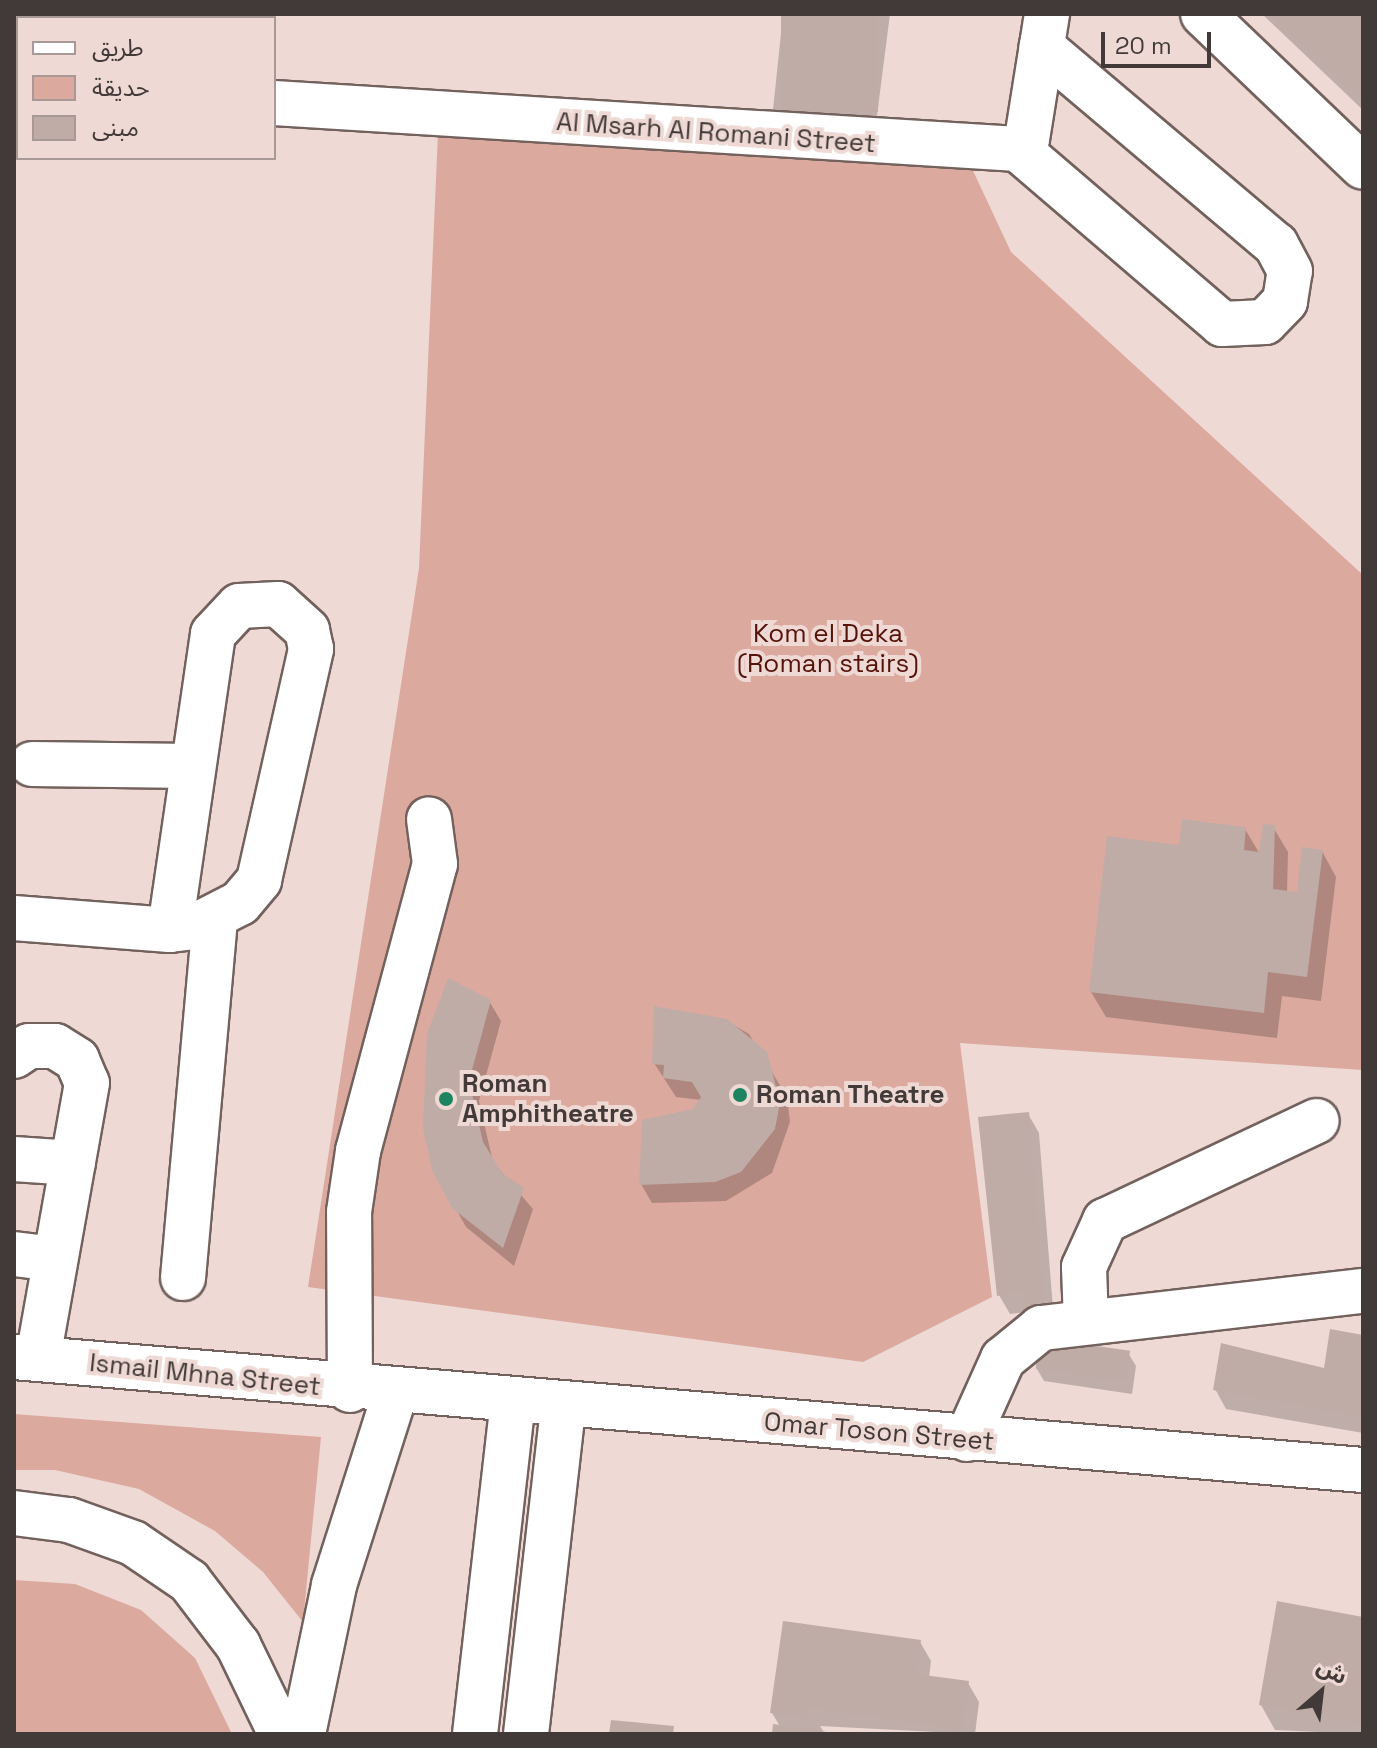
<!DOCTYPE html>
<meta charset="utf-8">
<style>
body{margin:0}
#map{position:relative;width:1377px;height:1748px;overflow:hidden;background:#eed9d4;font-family:"Space Grotesk","Noto Sans Arabic",sans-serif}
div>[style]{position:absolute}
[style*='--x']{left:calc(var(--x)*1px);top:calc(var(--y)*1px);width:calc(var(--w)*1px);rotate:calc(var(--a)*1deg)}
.green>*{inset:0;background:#dca99e}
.shadow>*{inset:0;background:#0003}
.building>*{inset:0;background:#c0aca7;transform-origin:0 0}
.roads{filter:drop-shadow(2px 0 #73615d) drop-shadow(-2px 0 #73615d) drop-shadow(0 2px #73615d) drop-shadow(0 -2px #73615d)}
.minor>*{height:44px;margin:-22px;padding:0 22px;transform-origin:22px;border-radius:22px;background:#fff}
.major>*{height:44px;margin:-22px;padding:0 22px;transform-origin:22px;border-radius:22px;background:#fff}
.dots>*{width:22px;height:22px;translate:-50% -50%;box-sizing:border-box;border:4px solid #eed9d4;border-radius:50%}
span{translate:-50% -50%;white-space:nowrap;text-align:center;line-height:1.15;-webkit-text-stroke:8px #eed9d4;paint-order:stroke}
.street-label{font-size:26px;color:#423a38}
.park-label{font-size:26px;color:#561309}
.poi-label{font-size:26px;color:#423a38;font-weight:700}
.left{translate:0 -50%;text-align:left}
.frame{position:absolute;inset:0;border:16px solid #423a38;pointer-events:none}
.legend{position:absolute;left:16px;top:16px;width:260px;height:144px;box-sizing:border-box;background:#eed9d4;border:2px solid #a99996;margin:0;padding:10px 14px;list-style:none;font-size:24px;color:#423a38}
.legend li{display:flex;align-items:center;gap:16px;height:40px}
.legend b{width:40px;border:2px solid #a99996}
.north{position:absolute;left:1281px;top:1652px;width:80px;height:80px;-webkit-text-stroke:6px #eed9d4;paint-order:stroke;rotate:28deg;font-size:22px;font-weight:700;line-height:32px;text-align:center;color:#423a38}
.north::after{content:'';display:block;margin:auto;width:28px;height:36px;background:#423a38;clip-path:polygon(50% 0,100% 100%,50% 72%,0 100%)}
.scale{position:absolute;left:1101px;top:32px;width:110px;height:36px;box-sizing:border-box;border:4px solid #423a38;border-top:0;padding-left:10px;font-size:24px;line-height:28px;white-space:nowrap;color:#423a38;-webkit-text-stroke:6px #eed9d4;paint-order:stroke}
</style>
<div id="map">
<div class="green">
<i style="clip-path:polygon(438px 133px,968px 160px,1011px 252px,1363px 575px,1363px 1070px,960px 1043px,992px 1297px,863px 1362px,308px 1287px,419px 568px)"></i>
<i style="clip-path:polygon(14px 1414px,321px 1437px,303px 1622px,263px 1572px,215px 1531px,139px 1489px,55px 1470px,14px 1470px)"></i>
<i style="clip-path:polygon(14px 1580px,75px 1584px,141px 1610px,195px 1658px,232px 1734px,14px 1734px)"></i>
</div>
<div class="shadow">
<i style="clip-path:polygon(783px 14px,890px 14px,874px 139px,784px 130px,773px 110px)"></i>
<i style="clip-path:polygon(1262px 14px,1363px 14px,1363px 110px)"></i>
<i style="clip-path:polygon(1273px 827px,1288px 852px,1287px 893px,1298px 894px,1322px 851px,1336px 877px,1321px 1001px,1282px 996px,1277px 1038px,1106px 1017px,1091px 992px,1181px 847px,1245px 829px,1261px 856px)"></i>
<i style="clip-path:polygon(489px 1001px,501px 1021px,479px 1101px,493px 1162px,533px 1209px,514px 1266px,466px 1227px,434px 1169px)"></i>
<i style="clip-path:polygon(727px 1021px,749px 1034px,787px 1097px,790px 1122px,772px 1173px,726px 1201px,652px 1203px,641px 1184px,701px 1100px,676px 1097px,654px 1063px)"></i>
<i style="clip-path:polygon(1028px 1114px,1039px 1133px,1055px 1334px,1026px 1312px,1010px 1314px,999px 1295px)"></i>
<i style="clip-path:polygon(1363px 1337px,1363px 1433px,1226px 1409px,1215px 1389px,1325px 1370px)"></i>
<i style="clip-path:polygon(1128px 1353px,1136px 1366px,1132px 1394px,1044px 1381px,1037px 1369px)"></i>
<i style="clip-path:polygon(1363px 1619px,1363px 1734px,1275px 1730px,1261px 1705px)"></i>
<i style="clip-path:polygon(920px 1642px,931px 1661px,929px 1678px,968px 1683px,979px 1702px,975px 1734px,820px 1726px,825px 1734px,774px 1734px,781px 1728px,772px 1713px)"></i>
</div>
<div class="building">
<i style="left:781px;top:14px;width:97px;height:98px"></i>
<i style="clip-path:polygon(1269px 14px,1363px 14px,1363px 101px,1289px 33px)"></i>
<i style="clip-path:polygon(1182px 819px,1246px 827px,1244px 850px,1259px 852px,1263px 824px,1275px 825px,1273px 889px,1297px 892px,1302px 847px,1323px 850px,1307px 977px,1268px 972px,1264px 1013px,1089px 992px,1107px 836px,1179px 845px)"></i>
<i style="clip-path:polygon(448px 978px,491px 1000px,469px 1081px,483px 1142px,502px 1173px,524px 1188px,503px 1248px,452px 1208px,432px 1170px,423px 1128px,427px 1034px)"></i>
<i style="clip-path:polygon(654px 1006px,727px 1019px,767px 1052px,780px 1102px,775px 1129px,741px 1172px,715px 1182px,639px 1185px,642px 1120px,693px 1109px,701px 1097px,692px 1082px,663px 1078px,664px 1065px,652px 1064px)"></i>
<i style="clip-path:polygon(1029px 1112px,1045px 1315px,1024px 1317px,1022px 1292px,997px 1296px,978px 1117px)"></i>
<i style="clip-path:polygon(1330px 1329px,1363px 1335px,1363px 1417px,1213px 1390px,1221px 1343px,1324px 1368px)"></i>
<i style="left:1040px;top:1338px;width:91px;height:31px;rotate:8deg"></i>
<i style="clip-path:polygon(1277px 1601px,1363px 1617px,1363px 1723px,1259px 1705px)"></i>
<i style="clip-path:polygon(783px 1621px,921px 1640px,916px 1674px,969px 1681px,962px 1730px,810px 1708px,808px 1719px,770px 1713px)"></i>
<i style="clip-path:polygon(611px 1720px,674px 1726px,673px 1734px,609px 1734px)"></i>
<i style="clip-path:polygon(773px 1724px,827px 1732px,827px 1734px,772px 1734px)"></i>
</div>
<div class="roads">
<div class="minor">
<i style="--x:1203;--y:14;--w:221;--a:43.7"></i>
<i style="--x:14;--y:86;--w:4;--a:0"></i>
<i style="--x:274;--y:103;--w:745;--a:3.54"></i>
<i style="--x:1018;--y:149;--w:13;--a:-48"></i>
<i style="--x:1027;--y:139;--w:127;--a:-80.9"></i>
<i style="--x:1018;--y:149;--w:269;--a:40.6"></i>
<i style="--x:1222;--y:324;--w:43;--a:-2.7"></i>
<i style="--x:1265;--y:322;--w:29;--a:-46"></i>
<i style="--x:1285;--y:301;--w:30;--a:-81"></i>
<i style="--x:1290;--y:271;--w:30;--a:-118"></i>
<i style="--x:1276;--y:245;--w:307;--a:-139.8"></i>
<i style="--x:32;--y:764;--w:161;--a:0.7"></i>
<i style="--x:14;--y:918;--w:156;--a:4.4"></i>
<i style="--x:170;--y:930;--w:23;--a:-7"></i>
<i style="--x:193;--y:927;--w:53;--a:-27.1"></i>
<i style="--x:240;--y:903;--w:30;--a:-50"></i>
<i style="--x:259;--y:880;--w:237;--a:-77.3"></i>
<i style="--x:311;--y:649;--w:19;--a:-102"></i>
<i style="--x:307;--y:630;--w:39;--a:-138"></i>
<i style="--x:278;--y:604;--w:39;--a:177"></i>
<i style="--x:239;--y:606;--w:38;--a:133"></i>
<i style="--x:213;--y:634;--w:299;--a:98.3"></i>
<i style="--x:14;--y:1056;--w:18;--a:-34"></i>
<i style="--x:29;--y:1046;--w:26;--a:0"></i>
<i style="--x:55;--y:1046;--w:26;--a:32"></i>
<i style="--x:77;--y:1060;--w:25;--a:67"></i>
<i style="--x:87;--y:1083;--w:280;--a:100.1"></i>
<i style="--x:14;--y:1159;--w:59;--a:3.9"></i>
<i style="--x:14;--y:1254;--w:41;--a:7"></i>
<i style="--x:183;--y:1278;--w:359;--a:-84.9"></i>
<i style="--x:1086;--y:1322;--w:55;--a:-92.1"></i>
<i style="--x:1084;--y:1267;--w:51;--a:-65.5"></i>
<i style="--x:1105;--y:1221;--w:234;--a:-25.3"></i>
<i style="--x:350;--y:1390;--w:178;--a:-90.3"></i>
<i style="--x:349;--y:1212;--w:62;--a:-81.6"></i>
<i style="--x:358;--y:1151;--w:297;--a:-75"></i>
<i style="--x:435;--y:864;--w:45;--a:-97.6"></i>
<i style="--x:967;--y:1439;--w:88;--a:-65.8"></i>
<i style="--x:1003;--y:1359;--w:49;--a:-39.2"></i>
<i style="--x:1041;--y:1328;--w:324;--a:-6.6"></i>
<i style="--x:475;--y:1734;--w:333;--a:-83.5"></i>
<i style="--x:526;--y:1734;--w:329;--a:-83.5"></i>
</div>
<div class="major">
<i style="--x:14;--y:1357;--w:1354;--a:4.79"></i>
<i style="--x:14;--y:1513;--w:55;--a:7.3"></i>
<i style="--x:69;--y:1520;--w:68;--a:19.8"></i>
<i style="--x:133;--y:1543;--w:68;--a:34.2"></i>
<i style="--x:189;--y:1581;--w:81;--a:52.6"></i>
<i style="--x:238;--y:1645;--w:99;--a:64.2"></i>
<i style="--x:303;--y:1734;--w:152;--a:-78.2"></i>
<i style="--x:334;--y:1585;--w:201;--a:-72.3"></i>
</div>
</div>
<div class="dots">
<i style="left:740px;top:1095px;background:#1c8460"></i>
<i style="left:446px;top:1099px;background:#1c8460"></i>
</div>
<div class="street-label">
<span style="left:716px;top:133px;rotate:4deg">Al Msarh Al Romani Street</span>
<span style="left:205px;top:1375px;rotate:6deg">Ismail Mhna Street</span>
<span style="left:879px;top:1432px;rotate:5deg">Omar Toson Street</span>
</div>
<div class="park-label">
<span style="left:828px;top:649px">Kom el Deka<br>(Roman stairs)</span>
</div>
<div class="poi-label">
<span class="left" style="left:462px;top:1099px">Roman<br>Amphitheatre</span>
<span class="left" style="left:756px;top:1095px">Roman Theatre</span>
</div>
<div class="frame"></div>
<ul class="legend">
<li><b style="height:10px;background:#fff"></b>طريق</li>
<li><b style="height:22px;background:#dca99e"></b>حديقة</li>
<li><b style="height:22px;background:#c0aca7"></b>مبنى</li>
</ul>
<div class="north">ش</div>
<div class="scale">20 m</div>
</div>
